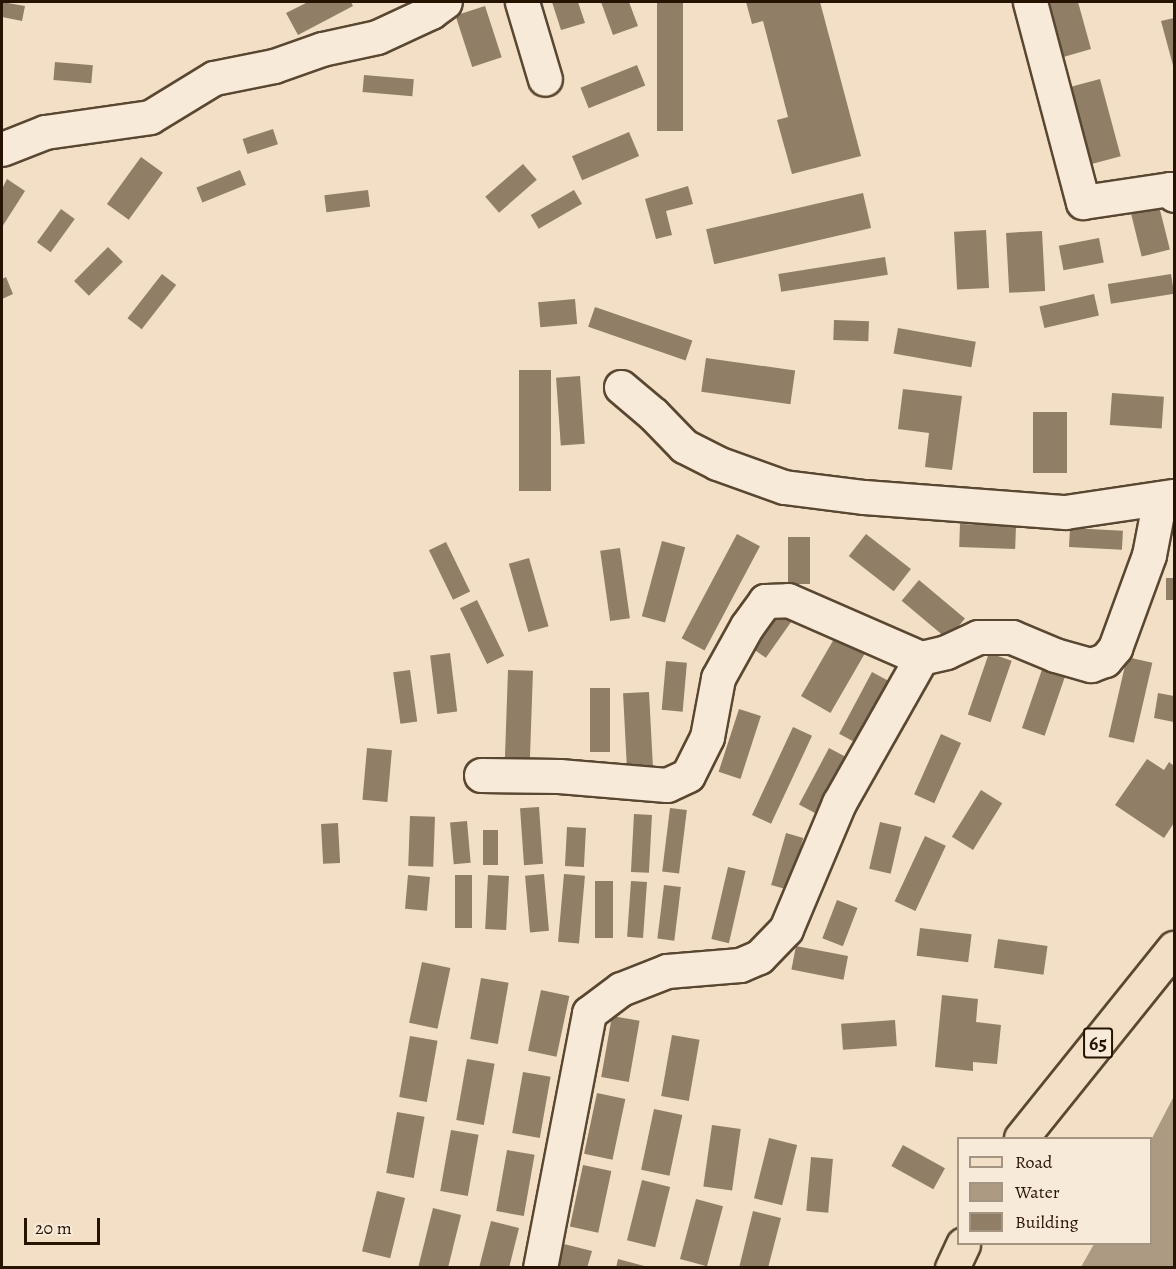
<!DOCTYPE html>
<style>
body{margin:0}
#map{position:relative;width:1176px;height:1269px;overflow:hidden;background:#f2dfc5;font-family:Alegreya,serif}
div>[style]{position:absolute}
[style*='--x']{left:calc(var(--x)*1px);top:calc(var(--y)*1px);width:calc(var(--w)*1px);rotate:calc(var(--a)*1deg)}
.water>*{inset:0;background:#ad9a82}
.building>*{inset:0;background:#917e66;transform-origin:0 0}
.roads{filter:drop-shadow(2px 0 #5a4731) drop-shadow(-2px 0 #5a4731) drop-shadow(0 2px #5a4731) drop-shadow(0 -2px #5a4731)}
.minor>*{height:33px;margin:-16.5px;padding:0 16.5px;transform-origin:16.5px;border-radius:16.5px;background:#f7ead9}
.major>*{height:33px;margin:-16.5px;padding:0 16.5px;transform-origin:16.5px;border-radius:16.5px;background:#f2dfc5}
span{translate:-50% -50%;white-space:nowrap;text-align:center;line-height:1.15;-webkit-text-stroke:6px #f7ead9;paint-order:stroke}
.shield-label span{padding:2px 4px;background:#f7ead9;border:2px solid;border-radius:4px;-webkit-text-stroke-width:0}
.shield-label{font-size:20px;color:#271400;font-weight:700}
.frame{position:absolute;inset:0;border:3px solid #271400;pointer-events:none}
.legend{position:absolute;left:957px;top:1137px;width:195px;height:108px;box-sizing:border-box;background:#f7ead9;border:2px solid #a49482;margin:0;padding:8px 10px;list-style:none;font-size:18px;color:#271400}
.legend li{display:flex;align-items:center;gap:12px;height:30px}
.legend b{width:30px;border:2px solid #a49482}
.scale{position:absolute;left:24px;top:1218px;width:76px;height:27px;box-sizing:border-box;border:3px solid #271400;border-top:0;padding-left:8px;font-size:18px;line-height:21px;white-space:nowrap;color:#271400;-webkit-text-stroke:4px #f7ead9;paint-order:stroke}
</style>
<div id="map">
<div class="water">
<i style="clip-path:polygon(1174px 1096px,1174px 1267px,1081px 1267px,1094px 1244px,1150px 1244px,1151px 1140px)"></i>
</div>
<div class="building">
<i style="clip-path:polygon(2px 2px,25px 6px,22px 21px,2px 17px)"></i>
<i style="clip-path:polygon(308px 2px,351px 2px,353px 6px,298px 35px,286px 13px)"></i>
<i style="clip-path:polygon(552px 2px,578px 2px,585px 23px,561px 30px)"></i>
<i style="clip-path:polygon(601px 2px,629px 2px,638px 26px,613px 35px)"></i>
<i style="left:657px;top:2px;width:26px;height:129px"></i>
<i style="clip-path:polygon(746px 2px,820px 2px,861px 156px,792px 174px,777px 120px,788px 117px,763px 21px,752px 24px)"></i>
<i style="clip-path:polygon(1045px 2px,1078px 2px,1091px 49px,1060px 58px)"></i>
<i style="left:485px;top:6px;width:54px;height:31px;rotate:72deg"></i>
<i style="clip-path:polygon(1174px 18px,1174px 69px,1161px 21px)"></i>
<i style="left:55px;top:62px;width:38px;height:18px;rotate:5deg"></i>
<i style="left:637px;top:65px;width:22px;height:61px;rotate:68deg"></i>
<i style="left:364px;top:75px;width:50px;height:17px;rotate:5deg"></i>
<i style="left:1100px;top:79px;width:80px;height:31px;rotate:75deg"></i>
<i style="left:273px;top:129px;width:16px;height:32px;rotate:72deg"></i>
<i style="left:629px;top:132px;width:26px;height:62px;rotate:67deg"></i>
<i style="left:141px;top:157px;width:27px;height:58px;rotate:36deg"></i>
<i style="left:523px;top:164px;width:21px;height:50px;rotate:49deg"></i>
<i style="left:240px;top:170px;width:16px;height:47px;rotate:68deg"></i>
<i style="clip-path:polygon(7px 179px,25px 191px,2px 227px,2px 189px)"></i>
<i style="clip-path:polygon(688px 186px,693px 204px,666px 211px,672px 235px,656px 239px,645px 199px)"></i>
<i style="left:368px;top:190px;width:17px;height:44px;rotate:83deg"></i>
<i style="left:574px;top:190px;width:16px;height:50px;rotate:60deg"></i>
<i style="left:863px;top:193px;width:36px;height:161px;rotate:77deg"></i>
<i style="left:1158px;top:202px;width:49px;height:29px;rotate:76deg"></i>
<i style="left:61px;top:209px;width:17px;height:41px;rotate:36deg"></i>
<i style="left:986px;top:230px;width:58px;height:32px;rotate:87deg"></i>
<i style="left:1042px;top:231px;width:60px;height:36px;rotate:87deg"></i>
<i style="left:1099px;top:238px;width:25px;height:41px;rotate:79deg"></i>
<i style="left:108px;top:247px;width:21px;height:48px;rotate:45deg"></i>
<i style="left:885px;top:257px;width:18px;height:108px;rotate:81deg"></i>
<i style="left:162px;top:274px;width:18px;height:56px;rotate:38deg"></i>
<i style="left:1171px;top:274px;width:20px;height:64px;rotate:81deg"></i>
<i style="clip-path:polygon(6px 277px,13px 294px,2px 299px,2px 279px)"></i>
<i style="left:1094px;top:294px;width:22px;height:56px;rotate:77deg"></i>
<i style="left:575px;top:299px;width:25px;height:37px;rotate:85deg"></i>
<i style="left:595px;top:307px;width:103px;height:21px;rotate:19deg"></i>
<i style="left:834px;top:320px;width:35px;height:20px;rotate:2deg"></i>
<i style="left:898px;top:328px;width:79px;height:26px;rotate:10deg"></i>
<i style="left:706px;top:358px;width:90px;height:34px;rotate:8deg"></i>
<i style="left:519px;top:370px;width:32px;height:121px"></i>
<i style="left:580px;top:376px;width:68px;height:24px;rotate:86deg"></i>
<i style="clip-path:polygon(903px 389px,962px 396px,952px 470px,925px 467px,929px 433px,898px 429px)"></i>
<i style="left:1112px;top:393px;width:52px;height:32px;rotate:4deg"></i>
<i style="left:1033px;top:412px;width:34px;height:61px"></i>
<i style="left:960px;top:524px;width:56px;height:23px;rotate:2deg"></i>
<i style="left:1070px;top:528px;width:53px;height:19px;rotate:3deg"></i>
<i style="left:737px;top:534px;width:26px;height:118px;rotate:28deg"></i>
<i style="left:866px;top:534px;width:57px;height:28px;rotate:38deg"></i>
<i style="left:788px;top:537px;width:22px;height:47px"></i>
<i style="left:662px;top:541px;width:24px;height:78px;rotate:15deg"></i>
<i style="left:446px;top:542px;width:55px;height:19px;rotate:64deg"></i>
<i style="left:620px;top:548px;width:71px;height:20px;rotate:82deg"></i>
<i style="left:529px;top:558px;width:71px;height:21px;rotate:74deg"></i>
<i style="left:1166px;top:578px;width:8px;height:22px"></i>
<i style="left:919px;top:580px;width:60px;height:27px;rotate:40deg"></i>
<i style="left:477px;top:600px;width:62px;height:19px;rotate:64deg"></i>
<i style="left:779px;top:606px;width:19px;height:50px;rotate:35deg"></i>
<i style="left:838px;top:632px;width:34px;height:74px;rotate:30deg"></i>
<i style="left:450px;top:653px;width:59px;height:20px;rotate:83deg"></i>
<i style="left:989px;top:653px;width:24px;height:65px;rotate:19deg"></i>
<i style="left:1127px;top:657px;width:26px;height:82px;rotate:13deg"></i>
<i style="left:1046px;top:658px;width:24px;height:74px;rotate:19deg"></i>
<i style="left:666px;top:661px;width:21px;height:49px;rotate:5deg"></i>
<i style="left:410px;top:670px;width:52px;height:17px;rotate:82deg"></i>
<i style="left:508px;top:670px;width:25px;height:91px;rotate:2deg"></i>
<i style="left:872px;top:672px;width:19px;height:70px;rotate:28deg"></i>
<i style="left:590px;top:688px;width:20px;height:64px"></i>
<i style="left:649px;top:692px;width:74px;height:26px;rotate:87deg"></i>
<i style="clip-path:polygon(1158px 693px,1174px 696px,1174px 722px,1154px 718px)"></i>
<i style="left:739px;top:709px;width:23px;height:66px;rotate:18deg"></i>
<i style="left:793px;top:727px;width:21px;height:97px;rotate:25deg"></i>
<i style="left:941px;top:734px;width:22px;height:66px;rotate:24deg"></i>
<i style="left:367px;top:748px;width:25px;height:52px;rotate:5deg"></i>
<i style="left:829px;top:748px;width:24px;height:64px;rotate:28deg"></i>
<i style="clip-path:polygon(1147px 759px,1164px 770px,1169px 762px,1174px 766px,1174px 823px,1164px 838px,1115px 805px)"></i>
<i style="left:981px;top:790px;width:25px;height:55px;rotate:32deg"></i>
<i style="left:539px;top:807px;width:57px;height:19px;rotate:86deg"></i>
<i style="left:670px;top:808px;width:17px;height:64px;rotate:7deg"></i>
<i style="left:634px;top:814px;width:18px;height:58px;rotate:3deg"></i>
<i style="left:410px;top:816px;width:25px;height:50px;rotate:2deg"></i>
<i style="left:467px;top:821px;width:42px;height:17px;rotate:85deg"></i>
<i style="left:880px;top:822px;width:22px;height:48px;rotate:13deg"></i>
<i style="left:338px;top:823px;width:40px;height:17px;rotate:87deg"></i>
<i style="left:567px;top:827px;width:19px;height:39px;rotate:3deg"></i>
<i style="left:483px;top:830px;width:15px;height:35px"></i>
<i style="left:786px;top:833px;width:18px;height:54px;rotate:16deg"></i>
<i style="left:925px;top:836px;width:23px;height:72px;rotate:25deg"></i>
<i style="left:728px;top:867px;width:18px;height:74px;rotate:13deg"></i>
<i style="left:544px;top:874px;width:57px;height:19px;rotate:85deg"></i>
<i style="left:564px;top:874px;width:21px;height:68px;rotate:5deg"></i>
<i style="left:408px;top:875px;width:22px;height:34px;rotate:5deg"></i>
<i style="left:455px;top:875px;width:17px;height:53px"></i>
<i style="left:488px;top:875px;width:21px;height:54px;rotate:3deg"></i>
<i style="left:595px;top:881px;width:18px;height:57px"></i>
<i style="left:631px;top:881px;width:16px;height:56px;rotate:4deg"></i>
<i style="left:664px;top:885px;width:17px;height:54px;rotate:7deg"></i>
<i style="left:837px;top:900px;width:22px;height:41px;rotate:21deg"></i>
<i style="left:920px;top:928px;width:52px;height:28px;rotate:7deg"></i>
<i style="left:998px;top:939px;width:50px;height:29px;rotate:8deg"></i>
<i style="left:796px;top:946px;width:53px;height:24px;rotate:11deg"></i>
<i style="left:422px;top:962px;width:29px;height:62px;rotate:12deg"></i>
<i style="left:481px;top:978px;width:28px;height:62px;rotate:10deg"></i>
<i style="left:541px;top:990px;width:29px;height:62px;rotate:12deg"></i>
<i style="clip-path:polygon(942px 995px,978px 999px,976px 1022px,1001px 1025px,997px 1064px,973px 1062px,973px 1071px,935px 1067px)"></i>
<i style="left:612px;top:1016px;width:28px;height:62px;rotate:10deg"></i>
<i style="left:895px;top:1020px;width:26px;height:54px;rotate:86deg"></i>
<i style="left:672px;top:1035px;width:28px;height:62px;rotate:10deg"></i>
<i style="left:410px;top:1036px;width:28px;height:62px;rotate:10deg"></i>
<i style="left:467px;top:1059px;width:28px;height:62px;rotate:10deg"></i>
<i style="left:523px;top:1072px;width:28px;height:62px;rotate:10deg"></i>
<i style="left:597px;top:1093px;width:29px;height:62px;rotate:12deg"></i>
<i style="left:654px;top:1109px;width:29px;height:62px;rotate:12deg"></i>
<i style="left:397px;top:1112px;width:28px;height:62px;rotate:10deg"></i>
<i style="left:712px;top:1125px;width:29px;height:62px;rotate:8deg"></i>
<i style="left:451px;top:1130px;width:28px;height:62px;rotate:10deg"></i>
<i style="left:769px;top:1138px;width:29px;height:62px;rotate:14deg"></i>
<i style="left:903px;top:1145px;width:48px;height:24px;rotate:29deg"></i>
<i style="left:507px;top:1150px;width:28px;height:62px;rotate:10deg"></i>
<i style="left:811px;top:1157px;width:22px;height:54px;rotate:5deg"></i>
<i style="left:583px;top:1165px;width:29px;height:63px;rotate:12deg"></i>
<i style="left:642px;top:1180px;width:29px;height:62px;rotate:14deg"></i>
<i style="left:377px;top:1191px;width:29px;height:62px;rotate:14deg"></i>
<i style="left:696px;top:1199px;width:28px;height:62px;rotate:15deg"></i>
<i style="left:433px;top:1208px;width:29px;height:62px;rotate:14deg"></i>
<i style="clip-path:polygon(753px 1211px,781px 1218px,768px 1268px,739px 1268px)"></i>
<i style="clip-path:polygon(491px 1221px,519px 1228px,509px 1268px,479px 1268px)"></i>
<i style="clip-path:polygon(564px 1244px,592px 1251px,587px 1268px,558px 1268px)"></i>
<i style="clip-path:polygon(618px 1259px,648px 1267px,648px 1268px,616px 1268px)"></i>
</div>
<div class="roads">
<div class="minor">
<i style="--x:522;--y:2;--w:80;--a:73.4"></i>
<i style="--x:1030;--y:2;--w:207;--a:75.2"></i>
<i style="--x:1083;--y:202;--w:88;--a:-8.5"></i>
<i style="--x:1170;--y:189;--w:7;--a:56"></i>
<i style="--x:2;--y:149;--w:46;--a:-21.6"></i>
<i style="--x:45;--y:132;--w:106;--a:-8.1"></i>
<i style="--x:150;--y:117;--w:75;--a:-31.4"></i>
<i style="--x:214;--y:78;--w:61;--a:-11.3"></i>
<i style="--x:274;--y:66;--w:51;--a:-19.5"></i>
<i style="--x:322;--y:49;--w:56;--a:-12.3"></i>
<i style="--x:377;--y:37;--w:60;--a:-24.8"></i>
<i style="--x:431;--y:12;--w:17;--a:-36"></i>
<i style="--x:621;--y:387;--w:42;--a:40.2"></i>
<i style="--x:653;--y:414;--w:45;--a:45.9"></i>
<i style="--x:684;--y:446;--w:37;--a:27"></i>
<i style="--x:717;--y:463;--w:71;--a:19.7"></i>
<i style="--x:784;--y:487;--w:81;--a:7.1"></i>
<i style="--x:864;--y:497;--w:202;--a:4.3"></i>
<i style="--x:1065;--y:512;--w:110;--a:-8.4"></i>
<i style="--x:481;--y:775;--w:78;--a:0.7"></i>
<i style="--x:559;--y:776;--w:108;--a:4.8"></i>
<i style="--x:667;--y:785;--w:23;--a:-25"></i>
<i style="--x:688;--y:775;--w:42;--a:-63.4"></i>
<i style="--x:707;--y:737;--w:60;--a:-79.4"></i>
<i style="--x:718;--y:678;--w:60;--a:-60.9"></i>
<i style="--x:747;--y:626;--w:31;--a:-54"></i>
<i style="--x:765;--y:601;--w:23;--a:-2"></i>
<i style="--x:788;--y:600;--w:145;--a:23.6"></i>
<i style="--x:921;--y:658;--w:26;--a:-13"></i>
<i style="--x:946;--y:652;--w:35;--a:-25"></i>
<i style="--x:978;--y:637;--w:34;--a:0"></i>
<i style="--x:1012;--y:637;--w:47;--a:22.7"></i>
<i style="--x:1055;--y:655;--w:37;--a:16"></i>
<i style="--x:1091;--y:665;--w:15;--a:-20"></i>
<i style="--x:1105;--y:660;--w:16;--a:-50"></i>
<i style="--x:1115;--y:648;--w:99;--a:-69.9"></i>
<i style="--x:1149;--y:555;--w:58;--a:-79.1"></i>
<i style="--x:540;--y:1268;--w:260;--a:-79.1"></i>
<i style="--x:589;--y:1013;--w:40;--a:-37"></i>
<i style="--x:621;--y:989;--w:49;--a:-21.4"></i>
<i style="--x:667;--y:971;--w:73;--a:-4.7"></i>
<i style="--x:740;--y:965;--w:21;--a:-23"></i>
<i style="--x:759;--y:957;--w:39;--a:-46"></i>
<i style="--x:786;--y:929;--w:137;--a:-67.2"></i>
<i style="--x:839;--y:803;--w:167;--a:-60.5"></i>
</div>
<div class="major">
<i style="--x:1021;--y:1138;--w:244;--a:-51.2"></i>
<i style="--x:952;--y:1268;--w:26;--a:-65"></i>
</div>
</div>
<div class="shield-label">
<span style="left:1098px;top:1043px">65</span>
</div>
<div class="frame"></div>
<ul class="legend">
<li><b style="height:8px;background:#f2dfc5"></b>Road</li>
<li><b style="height:16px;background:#ad9a82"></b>Water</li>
<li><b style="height:16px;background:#917e66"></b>Building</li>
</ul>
<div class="scale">20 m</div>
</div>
